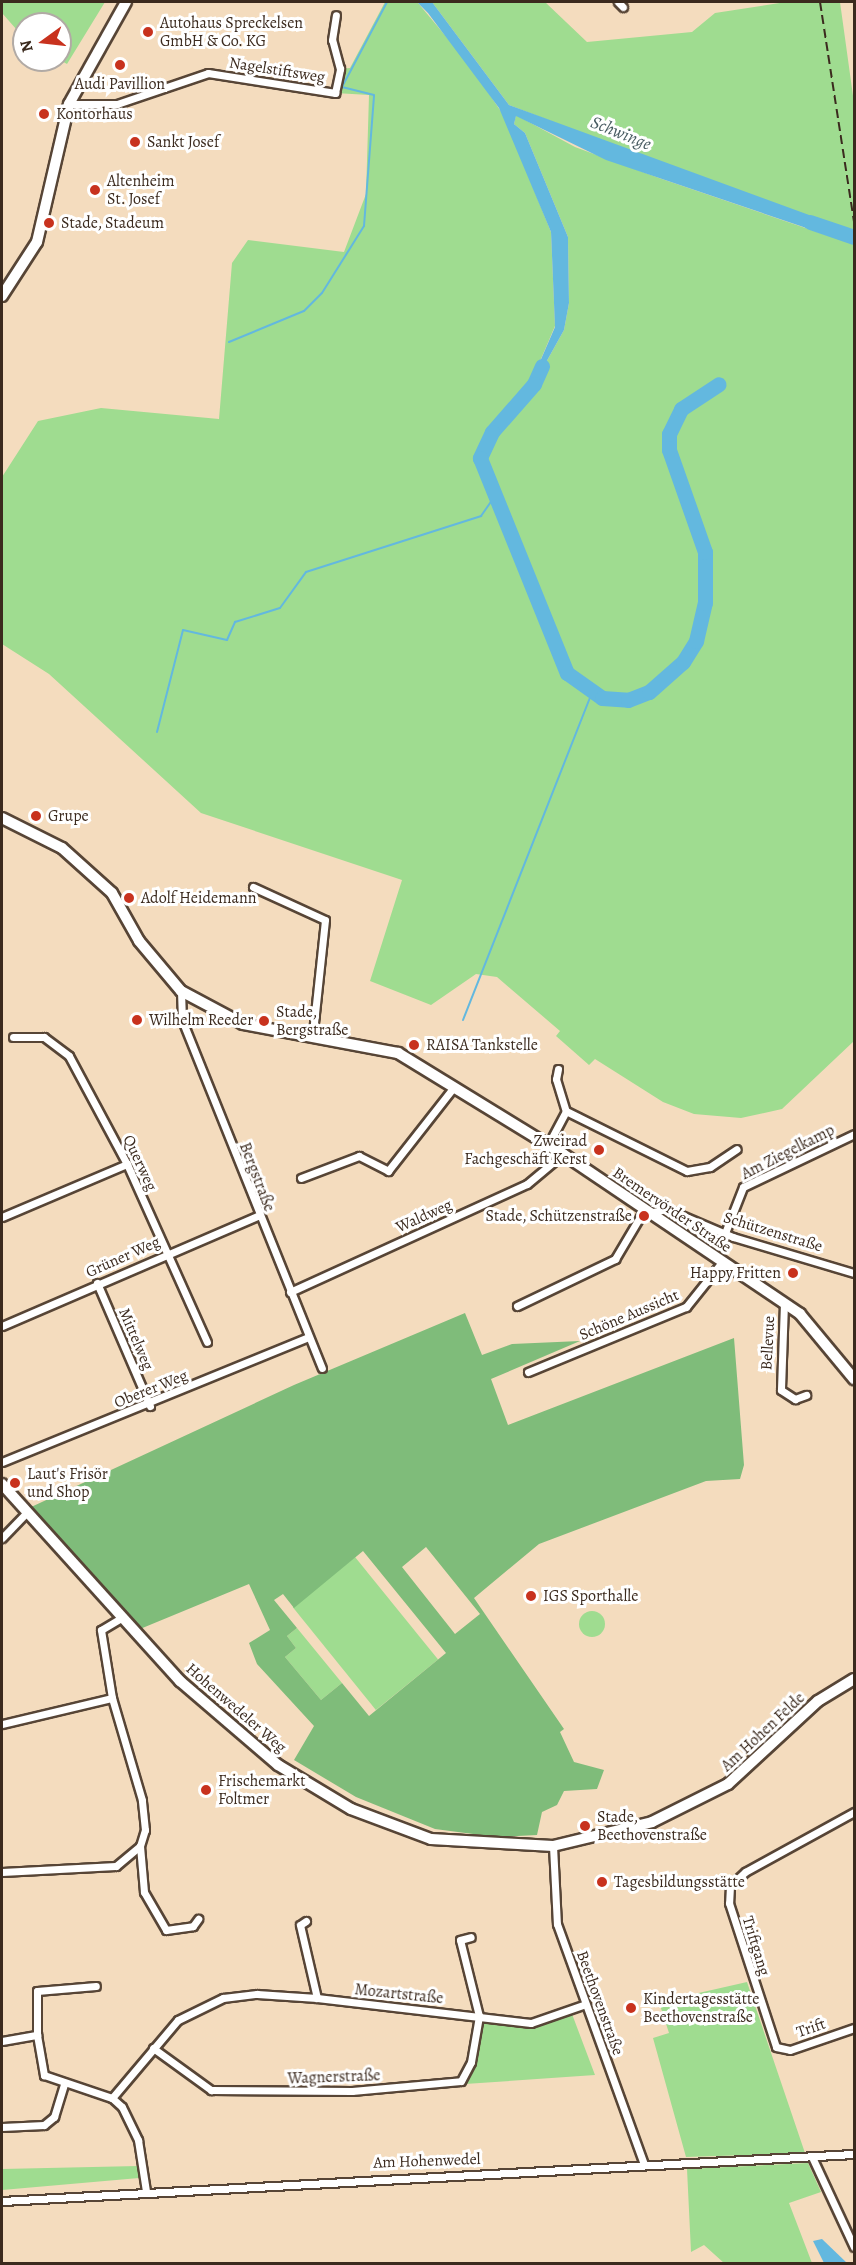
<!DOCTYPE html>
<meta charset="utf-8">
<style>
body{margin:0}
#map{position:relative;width:856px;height:2265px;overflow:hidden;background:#f4dcbe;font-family:Alegreya,serif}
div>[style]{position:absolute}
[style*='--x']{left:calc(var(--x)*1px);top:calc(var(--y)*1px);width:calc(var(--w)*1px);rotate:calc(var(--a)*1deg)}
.green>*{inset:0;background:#9fdc90;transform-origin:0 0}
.round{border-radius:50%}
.forest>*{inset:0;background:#7fbc7a}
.water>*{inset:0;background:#63b8df}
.stream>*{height:2px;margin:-1px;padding:0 1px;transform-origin:1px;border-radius:1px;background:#63b8df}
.river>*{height:15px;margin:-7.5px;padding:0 7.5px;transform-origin:7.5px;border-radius:7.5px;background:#63b8df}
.roads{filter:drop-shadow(2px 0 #574536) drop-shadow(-2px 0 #574536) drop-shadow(0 2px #574536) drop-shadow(0 -2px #574536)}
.street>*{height:7px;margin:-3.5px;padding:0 3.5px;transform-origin:3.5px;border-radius:3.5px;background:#fff}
.secondary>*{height:10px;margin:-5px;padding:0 5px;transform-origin:5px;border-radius:5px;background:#fff}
.rail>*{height:2px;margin-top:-1px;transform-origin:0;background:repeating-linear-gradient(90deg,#3b2a1e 0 9px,transparent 0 13.5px)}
.dots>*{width:16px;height:16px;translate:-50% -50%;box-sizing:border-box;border:3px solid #fff;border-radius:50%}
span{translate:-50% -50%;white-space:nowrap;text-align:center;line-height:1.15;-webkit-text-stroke:6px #fff;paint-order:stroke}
.poi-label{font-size:16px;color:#3b2a1e}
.left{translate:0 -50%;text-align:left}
.right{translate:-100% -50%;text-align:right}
.street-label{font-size:16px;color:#3b2a1e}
.water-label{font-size:18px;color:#495c62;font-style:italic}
.frame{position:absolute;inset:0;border:3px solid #3b2a1e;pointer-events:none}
.north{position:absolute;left:12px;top:12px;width:60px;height:60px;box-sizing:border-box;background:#fff;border:2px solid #b1aaa5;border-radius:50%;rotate:255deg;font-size:16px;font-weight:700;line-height:24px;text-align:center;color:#3b2a1e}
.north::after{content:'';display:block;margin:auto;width:21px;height:27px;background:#c8321e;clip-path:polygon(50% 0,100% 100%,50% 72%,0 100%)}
</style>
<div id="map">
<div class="green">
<i style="clip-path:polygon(2px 2px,95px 3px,105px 2px,67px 64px,60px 60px,60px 24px,24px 24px,24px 38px,2px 13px)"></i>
<i style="clip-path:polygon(385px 2px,418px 3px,469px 64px,504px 116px,551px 232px,555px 326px,532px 380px,500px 422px,534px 384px,564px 330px,569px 303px,568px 237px,525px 133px,514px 124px,516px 115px,575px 147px,659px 178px,829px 236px,829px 228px,509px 105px,432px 2px,545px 2px,587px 42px,692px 32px,715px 13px,786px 2px,840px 2px,854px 103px,854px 1041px,782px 1109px,741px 1118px,694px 1114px,663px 1102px,595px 1059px,589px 1065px,556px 1036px,560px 1031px,497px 977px,476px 974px,431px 1005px,370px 981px,402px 880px,201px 813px,49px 674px,2px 644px,2px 477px,38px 421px,101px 408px,219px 419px,232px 263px,248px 240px,344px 252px,366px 194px,369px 95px,335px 93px,340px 69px,350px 68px)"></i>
<i style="left:355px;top:1557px;width:132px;height:80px;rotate:51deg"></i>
<i class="round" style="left:579px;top:1611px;width:26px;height:26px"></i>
<i style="clip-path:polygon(297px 1628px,342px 1683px,321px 1700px,285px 1657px,296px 1648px,287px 1636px)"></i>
<i style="clip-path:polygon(747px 1982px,805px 2153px,686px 2157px,653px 2038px,669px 2033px,659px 2002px)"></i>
<i style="clip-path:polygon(572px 2014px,595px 2075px,465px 2084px,476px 2063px,481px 2020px,530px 2028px)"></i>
<i style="clip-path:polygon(808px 2163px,821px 2192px,789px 2203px,812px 2263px,724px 2263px,704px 2245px,691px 2252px,687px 2169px)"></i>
<i style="clip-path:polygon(138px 2166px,139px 2178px,2px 2190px,2px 2169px)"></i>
</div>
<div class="forest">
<i style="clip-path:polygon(evenodd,465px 1313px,482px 1355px,512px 1344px,580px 1341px,491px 1379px,508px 1425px,734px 1338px,744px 1465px,740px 1479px,706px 1481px,539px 1544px,474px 1598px,564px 1729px,560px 1732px,574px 1762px,604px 1770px,597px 1789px,564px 1791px,557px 1805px,542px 1812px,537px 1835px,496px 1837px,435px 1829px,356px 1797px,294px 1760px,314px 1726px,257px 1664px,249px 1643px,270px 1630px,249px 1584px,140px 1629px,29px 1508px,294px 1385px,465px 1313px,426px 1547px,480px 1614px,455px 1634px,402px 1567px,426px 1547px,465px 1313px,363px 1551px,446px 1653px,369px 1716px,342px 1683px,321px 1700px,285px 1657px,296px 1648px,287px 1636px,297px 1628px,274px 1600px,283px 1594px,294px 1608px,363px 1551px)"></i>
</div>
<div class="water">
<i style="clip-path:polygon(397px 2px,432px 2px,509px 105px,831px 223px,830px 236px,606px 160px,516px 116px,514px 124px,525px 133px,568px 237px,569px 303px,564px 330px,534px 384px,492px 432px,532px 380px,555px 327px,551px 232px,499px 108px,428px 13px,418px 3px)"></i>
<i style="clip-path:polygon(822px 2239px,847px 2263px,824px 2263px,813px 2241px)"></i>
</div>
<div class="stream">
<i style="--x:229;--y:342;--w:81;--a:-22.5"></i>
<i style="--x:304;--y:311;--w:25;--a:-45"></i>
<i style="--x:322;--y:293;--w:79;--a:-57.9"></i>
<i style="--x:364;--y:226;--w:131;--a:-85.6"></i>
<i style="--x:374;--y:95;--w:33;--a:-166"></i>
<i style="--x:342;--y:87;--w:96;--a:-62.1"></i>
<i style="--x:157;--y:732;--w:105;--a:-75.7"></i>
<i style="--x:183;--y:630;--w:45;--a:12.8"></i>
<i style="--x:227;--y:640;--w:20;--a:-66"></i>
<i style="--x:235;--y:622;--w:47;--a:-17.3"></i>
<i style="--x:280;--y:608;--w:44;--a:-54.2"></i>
<i style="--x:306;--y:572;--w:184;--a:-17.7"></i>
<i style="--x:481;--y:516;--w:21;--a:-55"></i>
<i style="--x:463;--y:1020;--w:352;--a:-68.5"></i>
</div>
<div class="river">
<i style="--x:810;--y:222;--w:46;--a:18.8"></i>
<i style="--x:542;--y:366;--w:20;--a:114"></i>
<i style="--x:534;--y:384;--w:64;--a:131.2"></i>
<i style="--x:492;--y:432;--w:29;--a:115"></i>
<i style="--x:480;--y:458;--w:232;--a:68"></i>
<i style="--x:567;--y:673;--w:43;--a:35.5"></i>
<i style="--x:602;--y:698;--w:26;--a:4"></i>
<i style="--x:628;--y:700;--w:22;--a:-21"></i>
<i style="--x:649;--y:692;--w:45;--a:-41.4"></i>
<i style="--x:683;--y:662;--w:25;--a:-58"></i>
<i style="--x:696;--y:641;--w:39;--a:-77"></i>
<i style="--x:705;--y:603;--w:51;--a:-90"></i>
<i style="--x:705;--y:552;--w:108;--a:-109.4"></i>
<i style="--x:669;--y:450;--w:16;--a:-90"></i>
<i style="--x:669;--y:434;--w:28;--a:-64"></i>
<i style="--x:681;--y:409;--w:45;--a:-33.3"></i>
</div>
<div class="roads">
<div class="street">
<i style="--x:618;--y:2;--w:7;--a:45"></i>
<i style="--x:69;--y:104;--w:48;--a:0"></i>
<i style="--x:117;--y:104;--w:96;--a:-18.8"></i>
<i style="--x:208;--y:73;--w:129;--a:8.9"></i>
<i style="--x:335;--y:93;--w:25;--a:-78"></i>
<i style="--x:340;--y:69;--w:30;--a:-105"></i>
<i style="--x:332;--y:40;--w:25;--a:-81"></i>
<i style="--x:253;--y:887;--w:79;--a:24.6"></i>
<i style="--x:325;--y:920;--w:114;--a:96.1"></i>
<i style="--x:181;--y:991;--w:29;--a:88"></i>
<i style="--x:182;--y:1020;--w:375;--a:68.1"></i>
<i style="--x:13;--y:1037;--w:31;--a:0"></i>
<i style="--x:44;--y:1037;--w:31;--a:37"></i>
<i style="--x:69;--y:1056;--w:123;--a:61.8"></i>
<i style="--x:127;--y:1164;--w:195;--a:65.8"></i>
<i style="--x:558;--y:1069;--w:10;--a:101"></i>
<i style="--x:556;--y:1079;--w:34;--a:73"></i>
<i style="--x:548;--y:1145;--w:38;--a:-62"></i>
<i style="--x:566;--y:1111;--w:135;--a:26.4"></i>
<i style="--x:687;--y:1171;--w:23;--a:-10"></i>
<i style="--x:710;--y:1167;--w:32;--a:-34"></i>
<i style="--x:301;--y:1178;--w:62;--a:-20.8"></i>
<i style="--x:359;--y:1156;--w:33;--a:27"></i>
<i style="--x:388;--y:1171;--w:105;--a:-51.9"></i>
<i style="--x:649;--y:1213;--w:18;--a:-13"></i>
<i style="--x:667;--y:1209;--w:72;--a:23"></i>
<i style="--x:733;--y:1237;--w:126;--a:16.6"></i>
<i style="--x:2;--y:1217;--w:136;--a:-23"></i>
<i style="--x:725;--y:1233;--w:49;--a:-68.6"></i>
<i style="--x:743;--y:1187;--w:123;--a:-25.5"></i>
<i style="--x:97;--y:1283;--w:134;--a:66.7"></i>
<i style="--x:290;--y:1292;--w:260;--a:-24.5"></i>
<i style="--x:527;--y:1184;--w:47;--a:-39.8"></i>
<i style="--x:784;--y:1303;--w:87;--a:92"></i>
<i style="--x:781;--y:1390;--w:17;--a:33"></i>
<i style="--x:795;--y:1399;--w:12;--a:-20"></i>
<i style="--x:517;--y:1306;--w:109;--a:-25.6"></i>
<i style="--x:615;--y:1259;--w:57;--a:-59.4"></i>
<i style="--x:2;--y:1326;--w:278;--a:-23.3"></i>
<i style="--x:528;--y:1372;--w:171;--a:-22.4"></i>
<i style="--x:686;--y:1307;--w:58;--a:-51.3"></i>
<i style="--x:2;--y:1462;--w:331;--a:-22.2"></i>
<i style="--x:2;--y:1538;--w:36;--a:-46"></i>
<i style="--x:2;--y:1724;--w:113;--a:-13.3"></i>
<i style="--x:854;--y:1812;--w:124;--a:151.2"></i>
<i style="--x:745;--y:1872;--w:21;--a:137"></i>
<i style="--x:730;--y:1886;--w:17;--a:93"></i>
<i style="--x:729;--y:1903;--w:151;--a:71.9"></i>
<i style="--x:776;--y:2047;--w:14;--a:12"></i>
<i style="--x:790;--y:2050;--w:68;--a:-19"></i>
<i style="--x:140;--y:1846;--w:46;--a:85"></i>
<i style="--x:144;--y:1892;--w:44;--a:59.9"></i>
<i style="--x:166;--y:1930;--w:27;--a:-8"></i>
<i style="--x:193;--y:1926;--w:9;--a:-54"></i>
<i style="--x:553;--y:1846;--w:78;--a:87.1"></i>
<i style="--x:557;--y:1924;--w:255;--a:70.1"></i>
<i style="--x:2;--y:1872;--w:114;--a:-3"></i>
<i style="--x:116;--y:1866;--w:31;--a:-40"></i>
<i style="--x:140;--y:1846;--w:17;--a:-73"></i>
<i style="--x:145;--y:1830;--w:30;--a:-96"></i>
<i style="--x:142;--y:1800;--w:106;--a:-106.4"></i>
<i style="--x:112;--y:1698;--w:69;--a:-99.2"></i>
<i style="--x:101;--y:1630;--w:23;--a:-31"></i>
<i style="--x:306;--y:1921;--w:7;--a:146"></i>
<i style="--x:300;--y:1925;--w:75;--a:76.9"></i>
<i style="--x:37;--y:2035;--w:44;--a:-90"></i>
<i style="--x:37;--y:1991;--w:59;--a:-4.8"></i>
<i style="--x:2;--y:2041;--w:36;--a:-10"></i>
<i style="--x:37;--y:2035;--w:41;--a:80.1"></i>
<i style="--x:44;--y:2075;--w:72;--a:18.7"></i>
<i style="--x:112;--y:2098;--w:13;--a:42"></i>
<i style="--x:122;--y:2107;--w:37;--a:64"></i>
<i style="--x:138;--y:2140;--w:52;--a:81.1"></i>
<i style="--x:153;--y:2048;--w:72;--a:35.9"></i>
<i style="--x:211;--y:2090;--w:141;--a:0.4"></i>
<i style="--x:352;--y:2091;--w:109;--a:-5.2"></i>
<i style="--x:461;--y:2081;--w:21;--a:-62"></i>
<i style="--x:471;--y:2062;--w:47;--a:-80.1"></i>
<i style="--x:479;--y:2016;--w:78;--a:-104"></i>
<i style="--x:460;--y:1940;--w:11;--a:-15"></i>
<i style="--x:112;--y:2098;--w:102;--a:-49.8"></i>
<i style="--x:178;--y:2020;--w:50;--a:-26.1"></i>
<i style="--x:223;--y:1998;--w:34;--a:-7"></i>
<i style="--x:257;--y:1994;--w:60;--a:3.8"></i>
<i style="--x:317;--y:1998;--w:215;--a:6.7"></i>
<i style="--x:531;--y:2023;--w:55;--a:-19.1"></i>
<i style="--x:2;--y:2127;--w:42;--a:-2.7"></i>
<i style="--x:44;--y:2125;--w:13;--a:-39"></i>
<i style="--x:54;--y:2117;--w:34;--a:-73"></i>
<i style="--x:812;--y:2157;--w:99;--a:65"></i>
<i style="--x:2;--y:2201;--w:853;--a:-3.16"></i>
</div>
<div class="secondary">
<i style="--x:2;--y:296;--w:64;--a:-57.1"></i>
<i style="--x:37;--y:242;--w:142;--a:-76.9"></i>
<i style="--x:69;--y:104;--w:117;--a:-60.8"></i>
<i style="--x:2;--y:818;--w:67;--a:26.6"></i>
<i style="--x:62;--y:848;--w:67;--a:42"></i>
<i style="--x:112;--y:893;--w:55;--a:60.6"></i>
<i style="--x:139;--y:941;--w:65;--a:50"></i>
<i style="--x:181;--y:991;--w:70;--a:28"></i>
<i style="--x:243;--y:1024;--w:158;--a:10.6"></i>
<i style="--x:398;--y:1053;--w:193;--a:31.5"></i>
<i style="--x:563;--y:1154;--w:286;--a:34"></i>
<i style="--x:800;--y:1314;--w:85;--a:50.3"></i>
<i style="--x:2;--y:1484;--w:266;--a:47.9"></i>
<i style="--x:180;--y:1681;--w:129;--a:40.6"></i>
<i style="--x:278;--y:1765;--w:85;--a:31.1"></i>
<i style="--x:351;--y:1809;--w:85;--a:20.6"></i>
<i style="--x:431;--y:1839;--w:122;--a:3.3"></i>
<i style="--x:553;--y:1846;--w:102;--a:-13.6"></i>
<i style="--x:652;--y:1822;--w:85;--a:-26.6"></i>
<i style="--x:728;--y:1784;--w:122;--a:-42.7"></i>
<i style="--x:818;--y:1701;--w:42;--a:-31.4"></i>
</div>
</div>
<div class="rail">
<i style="--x:820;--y:2;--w:222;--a:81.2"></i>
</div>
<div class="dots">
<i style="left:148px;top:32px;background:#c8321e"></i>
<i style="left:120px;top:65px;background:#c8321e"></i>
<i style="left:44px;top:114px;background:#c8321e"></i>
<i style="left:135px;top:142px;background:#c8321e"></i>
<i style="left:95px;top:190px;background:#c8321e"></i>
<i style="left:49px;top:223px;background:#c8321e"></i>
<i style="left:36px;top:816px;background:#c8321e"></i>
<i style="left:129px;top:898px;background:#c8321e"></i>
<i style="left:137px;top:1020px;background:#c8321e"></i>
<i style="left:264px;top:1021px;background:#c8321e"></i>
<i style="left:414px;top:1045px;background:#c8321e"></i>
<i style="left:599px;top:1150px;background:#c8321e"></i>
<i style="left:644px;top:1216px;background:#c8321e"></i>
<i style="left:793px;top:1273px;background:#c8321e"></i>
<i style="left:15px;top:1483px;background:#c8321e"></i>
<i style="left:531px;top:1596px;background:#c8321e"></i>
<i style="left:206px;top:1790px;background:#c8321e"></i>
<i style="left:585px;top:1826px;background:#c8321e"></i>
<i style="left:602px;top:1882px;background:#c8321e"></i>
<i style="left:631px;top:2008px;background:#c8321e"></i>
</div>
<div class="poi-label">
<span class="left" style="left:160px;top:32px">Autohaus Spreckelsen<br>GmbH &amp; Co. KG</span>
<span style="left:120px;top:84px">Audi Pavillion</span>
<span class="left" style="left:56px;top:114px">Kontorhaus</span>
<span class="left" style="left:147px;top:142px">Sankt Josef</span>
<span class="left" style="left:107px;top:190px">Altenheim<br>St. Josef</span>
<span class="left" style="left:61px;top:223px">Stade, Stadeum</span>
<span class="left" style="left:48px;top:816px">Grupe</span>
<span class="left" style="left:141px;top:898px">Adolf Heidemann</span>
<span class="left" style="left:276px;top:1021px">Stade,<br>Bergstraße</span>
<span class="left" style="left:149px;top:1020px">Wilhelm Reeder</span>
<span class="left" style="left:426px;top:1045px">RAISA Tankstelle</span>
<span class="right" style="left:587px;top:1150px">Zweirad<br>Fachgeschäft Kerst</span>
<span class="right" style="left:632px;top:1216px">Stade, Schützenstraße</span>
<span class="right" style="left:781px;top:1273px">Happy Fritten</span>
<span class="left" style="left:27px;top:1483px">Laut's Frisör<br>und Shop</span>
<span class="left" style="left:543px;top:1596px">IGS Sporthalle</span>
<span class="left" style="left:218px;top:1790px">Frischemarkt<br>Foltmer</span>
<span class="left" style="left:597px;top:1826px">Stade,<br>Beethovenstraße</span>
<span class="left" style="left:614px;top:1882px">Tagesbildungsstätte</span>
<span class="left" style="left:643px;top:2008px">Kindertagesstätte<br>Beethovenstraße</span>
</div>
<div class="street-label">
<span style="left:277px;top:70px;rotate:9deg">Nagelstiftsweg</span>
<span style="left:788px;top:1152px;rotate:-27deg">Am Ziegelkamp</span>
<span style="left:140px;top:1163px;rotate:65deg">Querweg</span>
<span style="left:257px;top:1177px;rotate:69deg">Bergstraße</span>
<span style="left:672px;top:1210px;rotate:34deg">Bremervörder Straße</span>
<span style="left:424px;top:1216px;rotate:-24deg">Waldweg</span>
<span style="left:773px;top:1232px;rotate:17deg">Schützenstraße</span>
<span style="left:123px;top:1257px;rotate:-24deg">Grüner Weg</span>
<span style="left:629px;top:1315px;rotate:-23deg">Schöne Aussicht</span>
<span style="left:136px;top:1339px;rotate:67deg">Mittelweg</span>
<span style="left:768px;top:1343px;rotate:-87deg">Bellevue</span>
<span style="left:151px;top:1389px;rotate:-22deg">Oberer Weg</span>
<span style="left:236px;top:1708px;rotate:41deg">Hohenwedeler Weg</span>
<span style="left:763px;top:1732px;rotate:-43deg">Am Hohen Felde</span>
<span style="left:756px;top:1946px;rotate:73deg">Triftgang</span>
<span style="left:399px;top:1994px;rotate:6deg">Mozartstraße</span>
<span style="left:600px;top:2003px;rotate:70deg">Beethovenstraße</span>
<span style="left:811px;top:2028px;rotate:-19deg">Trift</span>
<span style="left:334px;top:2077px;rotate:-2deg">Wagnerstraße</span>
<span style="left:427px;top:2161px;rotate:-2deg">Am Hohenwedel</span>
</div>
<div class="water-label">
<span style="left:621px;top:133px;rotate:22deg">Schwinge</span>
</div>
<div class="frame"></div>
<div class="north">N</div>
</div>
